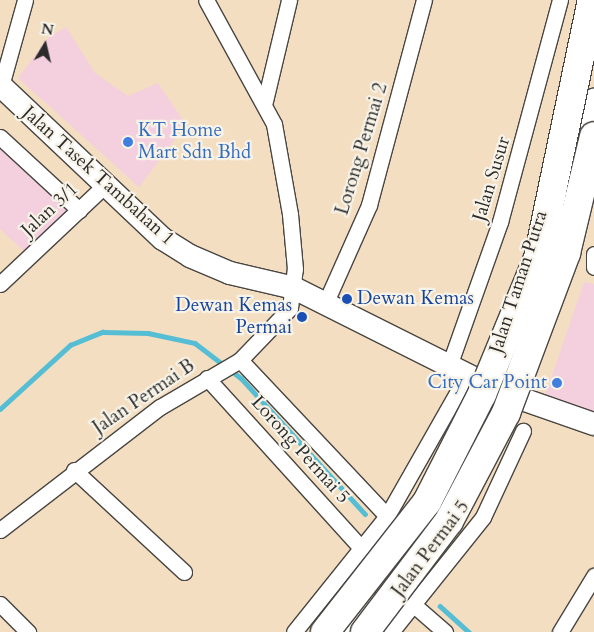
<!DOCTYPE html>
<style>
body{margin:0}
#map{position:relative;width:594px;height:632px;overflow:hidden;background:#f4dec2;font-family:Cardo,serif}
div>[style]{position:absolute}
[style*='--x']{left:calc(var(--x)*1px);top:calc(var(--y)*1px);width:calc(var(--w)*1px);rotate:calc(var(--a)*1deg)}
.built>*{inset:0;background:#f4cfdd}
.stream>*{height:4.5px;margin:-2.25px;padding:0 2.25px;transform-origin:2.25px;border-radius:2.25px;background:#56bed4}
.roads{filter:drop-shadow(1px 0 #494642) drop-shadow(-1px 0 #494642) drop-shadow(0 1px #494642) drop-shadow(0 -1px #494642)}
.street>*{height:15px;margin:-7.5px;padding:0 7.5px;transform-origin:7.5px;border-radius:7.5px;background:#fff}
.secondary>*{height:22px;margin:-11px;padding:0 11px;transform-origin:11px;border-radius:11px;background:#fff}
.bridges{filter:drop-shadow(1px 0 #494642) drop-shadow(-1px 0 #494642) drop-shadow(0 1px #494642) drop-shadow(0 -1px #494642)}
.highway-bridge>*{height:28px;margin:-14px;padding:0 14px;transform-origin:14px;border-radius:14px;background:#fff}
.dots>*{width:14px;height:14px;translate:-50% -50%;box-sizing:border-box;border:2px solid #f7f3e8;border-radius:50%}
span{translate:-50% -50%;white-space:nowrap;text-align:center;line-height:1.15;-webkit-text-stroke:4.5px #f7f3e8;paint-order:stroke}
.shop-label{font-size:19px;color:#366cbe}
.left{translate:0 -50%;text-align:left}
.right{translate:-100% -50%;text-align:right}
.street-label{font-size:19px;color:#2b2b2b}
.transit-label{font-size:19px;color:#164399}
.north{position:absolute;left:20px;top:20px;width:50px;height:50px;-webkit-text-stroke:4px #f7f3e8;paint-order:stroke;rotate:9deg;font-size:14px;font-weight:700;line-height:20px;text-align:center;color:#2b2b2b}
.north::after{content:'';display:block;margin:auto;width:18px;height:22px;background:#2b2b2b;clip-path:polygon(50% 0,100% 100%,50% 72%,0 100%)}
</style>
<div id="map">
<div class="built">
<i style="clip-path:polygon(66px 27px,95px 73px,128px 96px,158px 83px,186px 125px,139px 187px,18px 78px,48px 38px)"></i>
<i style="clip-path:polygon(0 147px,72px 209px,26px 253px,0 229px)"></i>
<i style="clip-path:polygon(584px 282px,594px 284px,594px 415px,543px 402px)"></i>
</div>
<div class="stream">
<i style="--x:0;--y:409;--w:95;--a:-42.4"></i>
<i style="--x:70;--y:345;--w:35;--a:-22"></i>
<i style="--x:103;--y:332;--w:45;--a:1.3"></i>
<i style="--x:148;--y:333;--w:48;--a:12"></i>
<i style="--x:195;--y:343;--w:58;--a:37.3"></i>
<i style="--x:241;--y:378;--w:184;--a:47.6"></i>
<i style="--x:440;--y:606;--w:39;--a:42"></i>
</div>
<div class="roads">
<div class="street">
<i style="--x:1;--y:86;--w:89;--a:-74.4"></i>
<i style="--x:265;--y:101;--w:104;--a:-76.6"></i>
<i style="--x:0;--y:137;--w:108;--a:42.7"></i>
<i style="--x:594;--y:254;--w:13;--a:90"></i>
<i style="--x:0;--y:284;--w:143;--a:-43.3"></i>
<i style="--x:325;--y:304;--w:108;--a:-66"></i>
<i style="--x:369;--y:205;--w:212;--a:-75"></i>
<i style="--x:240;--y:360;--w:214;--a:46.7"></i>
<i style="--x:449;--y:366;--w:153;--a:-70.5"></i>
<i style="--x:500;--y:222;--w:230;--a:-74.9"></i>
<i style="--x:207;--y:378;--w:232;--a:47.8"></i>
<i style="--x:74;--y:470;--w:150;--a:42.8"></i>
<i style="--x:0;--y:530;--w:202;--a:-37.6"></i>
<i style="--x:160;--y:407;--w:93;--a:-30.4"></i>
<i style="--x:240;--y:360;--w:72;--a:-46.1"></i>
<i style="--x:290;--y:308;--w:39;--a:-83"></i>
<i style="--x:295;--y:269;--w:55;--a:-95.2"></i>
<i style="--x:290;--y:214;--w:91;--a:-100.1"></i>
<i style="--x:274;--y:124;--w:141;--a:-118.7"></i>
<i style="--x:0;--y:604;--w:40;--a:45"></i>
<i style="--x:415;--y:606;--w:40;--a:41"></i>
<i style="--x:294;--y:632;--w:149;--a:-51.3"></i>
<i style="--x:387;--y:516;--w:162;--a:-60.4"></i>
<i style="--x:391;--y:632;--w:147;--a:-51.3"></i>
<i style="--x:483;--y:517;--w:95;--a:-65.1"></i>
<i style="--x:560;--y:632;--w:66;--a:-58.7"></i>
</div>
<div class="secondary">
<i style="--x:0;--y:85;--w:224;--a:43.4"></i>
<i style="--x:163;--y:239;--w:32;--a:32"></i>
<i style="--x:190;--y:256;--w:43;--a:23"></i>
<i style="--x:230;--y:273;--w:66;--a:13.2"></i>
<i style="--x:294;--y:288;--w:233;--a:26.6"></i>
<i style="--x:502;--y:392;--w:97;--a:19.2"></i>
<i style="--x:581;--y:152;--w:54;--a:-76"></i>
<i style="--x:349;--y:632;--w:37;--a:-49"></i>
</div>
</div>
<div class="bridges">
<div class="highway-bridge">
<i style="--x:325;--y:632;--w:165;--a:-51.9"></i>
<i style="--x:427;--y:502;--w:121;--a:-63"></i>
<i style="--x:482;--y:394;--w:147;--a:-67.6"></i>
<i style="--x:538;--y:258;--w:264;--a:-78.2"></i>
<i style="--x:365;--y:632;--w:139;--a:-52.9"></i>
<i style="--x:449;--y:521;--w:122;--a:-62.2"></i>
<i style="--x:506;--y:413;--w:171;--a:-69.4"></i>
<i style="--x:566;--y:253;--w:120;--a:-76.5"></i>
</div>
</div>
<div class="dots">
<i style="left:128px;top:142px;background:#3f7fe0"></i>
<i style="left:347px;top:299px;background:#1a4fb4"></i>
<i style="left:302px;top:317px;background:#1a4fb4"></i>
<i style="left:557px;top:383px;background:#3f7fe0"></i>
</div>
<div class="shop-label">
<span class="left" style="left:138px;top:142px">KT Home<br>Mart Sdn Bhd</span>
<span class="right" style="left:547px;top:383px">City Car Point</span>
</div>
<div class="street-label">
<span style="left:362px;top:149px;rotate:-73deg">Lorong Permai 2</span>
<span style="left:98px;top:176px;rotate:42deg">Jalan Tasek Tambahan 1</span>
<span style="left:492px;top:179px;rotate:-73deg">Jalan Susur</span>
<span style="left:50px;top:210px;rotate:-43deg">Jalan 3/1</span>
<span style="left:519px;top:282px;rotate:-72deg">Jalan Taman Putra</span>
<span style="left:144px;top:397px;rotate:-34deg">Jalan Permai B</span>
<span style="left:300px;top:450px;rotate:48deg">Lorong Permai 5</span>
<span style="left:431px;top:549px;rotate:-53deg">Jalan Permai 5</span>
</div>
<div class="transit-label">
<span class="left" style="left:357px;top:299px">Dewan Kemas</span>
<span class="right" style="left:292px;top:317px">Dewan Kemas<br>Permai</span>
</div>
<div class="north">N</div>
</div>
